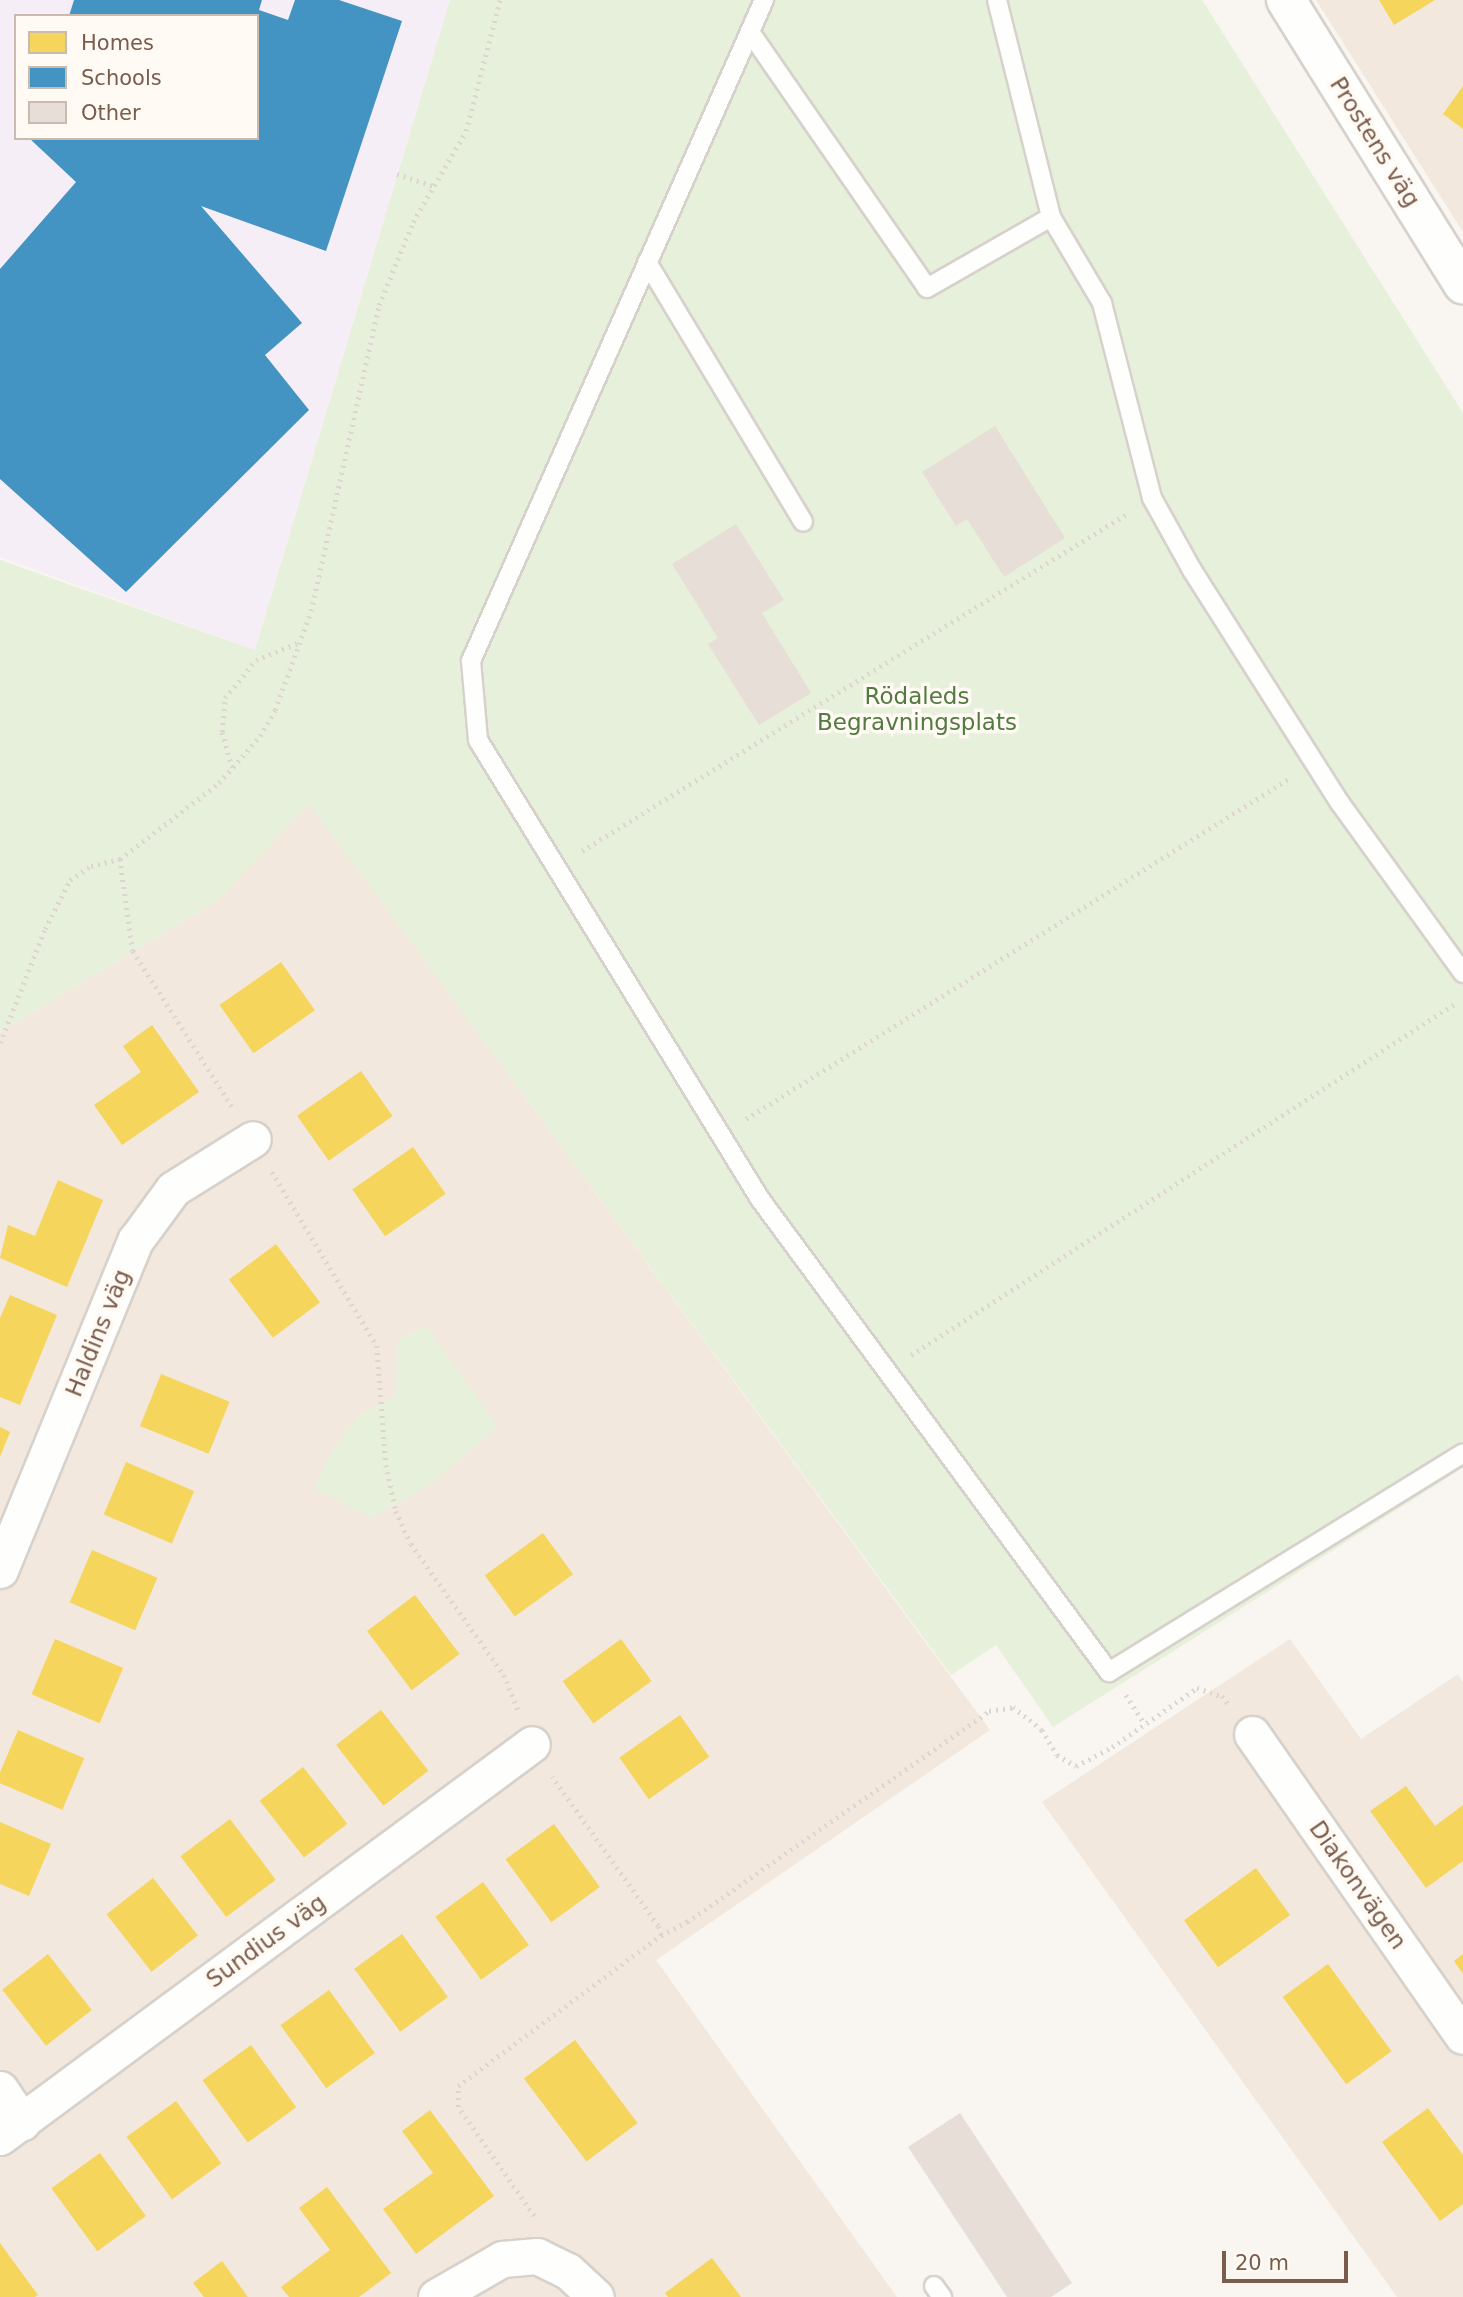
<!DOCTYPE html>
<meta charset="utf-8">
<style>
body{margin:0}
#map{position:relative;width:1463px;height:2297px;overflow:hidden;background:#f9f5f0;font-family:"DejaVu Sans",sans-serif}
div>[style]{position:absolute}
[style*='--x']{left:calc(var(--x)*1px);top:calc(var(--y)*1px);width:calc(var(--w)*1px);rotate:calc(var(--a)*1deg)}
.residential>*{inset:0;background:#f2e8de}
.education>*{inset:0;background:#f6eef6}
.green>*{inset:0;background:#e7f0db}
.homes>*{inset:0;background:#f6d55c;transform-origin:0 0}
.schools>*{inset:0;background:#4393c3}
.building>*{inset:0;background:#e6ded7}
.path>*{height:4.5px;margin-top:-2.25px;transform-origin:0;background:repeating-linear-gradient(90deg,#dcd5d0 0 2px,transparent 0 7px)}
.roads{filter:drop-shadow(2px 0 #d7d1cb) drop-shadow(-2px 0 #d7d1cb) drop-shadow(0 2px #d7d1cb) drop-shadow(0 -2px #d7d1cb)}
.service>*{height:18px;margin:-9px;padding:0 9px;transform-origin:9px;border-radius:9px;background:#fefefd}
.minor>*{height:35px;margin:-17.5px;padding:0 17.5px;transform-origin:17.5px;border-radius:17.5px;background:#fefefd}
.tertiary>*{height:38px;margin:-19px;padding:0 19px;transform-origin:19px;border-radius:19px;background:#fefefd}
span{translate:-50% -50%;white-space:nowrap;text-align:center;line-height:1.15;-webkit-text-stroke:7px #fffaf3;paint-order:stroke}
.street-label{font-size:23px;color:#7a5c4d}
.park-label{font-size:23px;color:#537a41}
.legend{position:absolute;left:14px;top:14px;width:245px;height:126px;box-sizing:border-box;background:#fffaf3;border:2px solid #cabbb1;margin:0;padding:9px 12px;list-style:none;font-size:21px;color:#7a5c4d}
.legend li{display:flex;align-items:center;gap:14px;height:35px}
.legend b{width:35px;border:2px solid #cabbb1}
.scale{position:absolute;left:1222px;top:2251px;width:126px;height:32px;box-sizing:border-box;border:4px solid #7a5c4d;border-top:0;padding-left:9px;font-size:21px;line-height:24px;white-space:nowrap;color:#7a5c4d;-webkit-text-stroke:5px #fffaf3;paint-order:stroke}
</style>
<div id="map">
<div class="residential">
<i style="clip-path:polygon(1316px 0,1463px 0,1463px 232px)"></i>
<i style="clip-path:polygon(309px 803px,990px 1730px,656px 1960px,897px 2297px,0 2297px,0 1032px,217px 901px)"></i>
<i style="clip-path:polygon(1290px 1639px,1361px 1739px,1458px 1674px,1463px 1682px,1463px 2297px,1397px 2297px,1042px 1802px)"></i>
</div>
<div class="education">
<i style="clip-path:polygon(evenodd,0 0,450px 0,255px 650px,0 557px,0 0,16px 16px,257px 16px,257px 138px,16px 138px,16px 16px)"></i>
</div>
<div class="green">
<i style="clip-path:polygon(450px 0,1202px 0,1463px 413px,1463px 1468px,1053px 1727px,996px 1645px,951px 1675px,309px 804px,217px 901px,0 1032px,0 560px,255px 650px)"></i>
<i style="clip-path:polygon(426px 1325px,498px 1427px,429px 1485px,372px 1518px,315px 1489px,330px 1453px,359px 1415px,396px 1395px,397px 1340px)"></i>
</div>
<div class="homes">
<i style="clip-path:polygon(1379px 0,1435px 0,1394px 25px)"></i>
<i style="clip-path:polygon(1463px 86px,1463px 129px,1443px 114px)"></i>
<i style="left:281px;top:962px;width:59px;height:75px;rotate:55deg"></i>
<i style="clip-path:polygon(152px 1025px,199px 1092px,122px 1145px,94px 1105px,141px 1072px,123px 1046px)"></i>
<i style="left:361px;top:1071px;width:55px;height:78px;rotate:55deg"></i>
<i style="left:413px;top:1147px;width:57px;height:74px;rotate:55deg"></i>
<i style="clip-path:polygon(58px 1180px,103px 1200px,67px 1287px,0 1258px,8px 1225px,35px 1236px)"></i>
<i style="left:276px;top:1244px;width:73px;height:59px;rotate:53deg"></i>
<i style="clip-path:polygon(10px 1295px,57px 1315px,20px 1405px,0 1397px,0 1318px)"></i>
<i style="left:161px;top:1374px;width:74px;height:56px;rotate:22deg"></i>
<i style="clip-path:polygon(0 1427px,10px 1432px,0 1457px)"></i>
<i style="left:126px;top:1462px;width:74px;height:57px;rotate:23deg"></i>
<i style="left:543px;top:1533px;width:51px;height:72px;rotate:54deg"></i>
<i style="left:92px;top:1550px;width:71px;height:57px;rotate:23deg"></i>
<i style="left:415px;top:1595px;width:74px;height:60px;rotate:53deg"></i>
<i style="left:55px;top:1639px;width:74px;height:60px;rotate:23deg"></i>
<i style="left:621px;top:1639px;width:52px;height:72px;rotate:54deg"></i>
<i style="left:381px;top:1710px;width:77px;height:57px;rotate:52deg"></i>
<i style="left:680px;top:1715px;width:51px;height:74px;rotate:55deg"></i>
<i style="left:18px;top:1730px;width:72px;height:56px;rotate:23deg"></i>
<i style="left:303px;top:1767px;width:72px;height:55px;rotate:52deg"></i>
<i style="clip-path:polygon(1406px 1786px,1435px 1826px,1463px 1805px,1463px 1861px,1426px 1888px,1370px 1811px)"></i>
<i style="left:230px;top:1819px;width:76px;height:62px;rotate:53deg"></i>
<i style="clip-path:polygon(0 1822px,51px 1844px,29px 1896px,0 1884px)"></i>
<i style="left:554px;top:1824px;width:78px;height:60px;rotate:54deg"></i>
<i style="left:1256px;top:1868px;width:58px;height:89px;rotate:54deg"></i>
<i style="left:153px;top:1878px;width:73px;height:59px;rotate:52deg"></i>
<i style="left:483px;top:1882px;width:78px;height:59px;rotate:54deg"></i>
<i style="left:402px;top:1934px;width:78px;height:59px;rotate:54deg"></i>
<i style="left:48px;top:1954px;width:71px;height:58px;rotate:52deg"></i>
<i style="clip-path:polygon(1463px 1954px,1463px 1974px,1454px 1961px)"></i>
<i style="left:1328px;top:1964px;width:108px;height:56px;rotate:54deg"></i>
<i style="left:329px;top:1990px;width:78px;height:60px;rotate:54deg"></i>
<i style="left:575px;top:2040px;width:104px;height:64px;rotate:53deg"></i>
<i style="left:251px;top:2045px;width:77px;height:60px;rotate:54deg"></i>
<i style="left:176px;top:2101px;width:77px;height:61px;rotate:54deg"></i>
<i style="clip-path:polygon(1428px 2108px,1463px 2155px,1463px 2204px,1440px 2221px,1382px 2142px)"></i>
<i style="clip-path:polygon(430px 2110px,494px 2196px,416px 2254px,383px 2209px,433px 2173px,402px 2131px)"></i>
<i style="left:100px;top:2153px;width:78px;height:60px;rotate:54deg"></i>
<i style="clip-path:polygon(327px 2187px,391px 2273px,359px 2297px,289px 2297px,281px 2287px,330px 2250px,299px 2208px)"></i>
<i style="clip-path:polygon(0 2243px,38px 2295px,35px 2297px,0 2297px)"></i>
<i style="clip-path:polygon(712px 2258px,741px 2297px,668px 2297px,665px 2293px)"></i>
<i style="clip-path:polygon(222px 2261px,248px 2297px,204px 2297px,193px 2283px)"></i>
</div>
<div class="schools">
<i style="clip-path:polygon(74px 0,262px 0,259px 10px,288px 20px,295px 0,339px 0,402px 21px,326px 251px,201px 206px,302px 323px,265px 355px,309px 410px,126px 592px,0 479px,0 269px,76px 182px,29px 138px,257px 138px,257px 16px,69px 16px)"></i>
</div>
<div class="building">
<i style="clip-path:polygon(995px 426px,1065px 538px,1004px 577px,967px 519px,956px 526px,922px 472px)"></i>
<i style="clip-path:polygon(736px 524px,784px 600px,762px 613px,811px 693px,759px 725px,708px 644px,718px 638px,672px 564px)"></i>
<i style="clip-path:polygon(960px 2113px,1072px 2283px,1051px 2297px,1007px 2297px,908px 2147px)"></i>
</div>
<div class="path">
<i style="--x:397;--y:174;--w:39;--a:18"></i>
<i style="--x:232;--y:768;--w:37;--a:-106"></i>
<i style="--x:222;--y:732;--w:34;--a:-85"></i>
<i style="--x:225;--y:698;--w:49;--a:-50.8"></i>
<i style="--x:256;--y:660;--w:48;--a:-22.2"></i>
<i style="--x:582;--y:851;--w:642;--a:-31.76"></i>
<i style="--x:120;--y:859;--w:93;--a:82"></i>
<i style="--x:133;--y:951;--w:186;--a:57.5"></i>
<i style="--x:0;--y:1043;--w:123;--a:-68.5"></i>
<i style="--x:45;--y:929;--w:55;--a:-63"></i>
<i style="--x:70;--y:880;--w:25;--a:-34"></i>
<i style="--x:91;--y:866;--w:30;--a:-14"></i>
<i style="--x:120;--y:859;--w:125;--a:-37.5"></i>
<i style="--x:219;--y:783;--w:62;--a:-48.9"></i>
<i style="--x:260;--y:736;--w:30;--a:-60"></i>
<i style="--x:275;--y:710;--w:105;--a:-70"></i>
<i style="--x:311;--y:611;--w:313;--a:-77.5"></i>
<i style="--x:379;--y:305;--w:90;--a:-67.7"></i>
<i style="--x:413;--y:222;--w:105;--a:-59.8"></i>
<i style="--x:466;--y:131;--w:135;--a:-75.5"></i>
<i style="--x:746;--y:1119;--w:642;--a:-32.08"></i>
<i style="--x:272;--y:1172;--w:203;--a:58.9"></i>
<i style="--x:377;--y:1346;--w:119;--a:85.7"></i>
<i style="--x:386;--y:1465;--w:47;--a:77.7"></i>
<i style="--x:396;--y:1511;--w:36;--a:66"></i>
<i style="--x:411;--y:1544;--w:161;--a:54.6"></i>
<i style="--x:504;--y:1675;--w:38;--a:68"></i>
<i style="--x:911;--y:1355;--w:649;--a:-32.86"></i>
<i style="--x:1126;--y:1695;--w:35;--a:57"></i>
<i style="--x:661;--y:1935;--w:29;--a:-27"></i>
<i style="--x:687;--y:1922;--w:368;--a:-34.9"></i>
<i style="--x:989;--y:1711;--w:24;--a:-9"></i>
<i style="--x:1013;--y:1707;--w:37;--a:38"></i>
<i style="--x:1042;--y:1730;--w:29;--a:59"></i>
<i style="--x:1057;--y:1755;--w:22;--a:30"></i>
<i style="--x:1076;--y:1766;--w:41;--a:-27.8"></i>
<i style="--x:1112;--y:1747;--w:103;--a:-34.8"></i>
<i style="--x:1197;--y:1688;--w:26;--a:18"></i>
<i style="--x:1222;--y:1696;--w:11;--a:52"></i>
<i style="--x:534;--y:2216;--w:133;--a:-124.9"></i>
<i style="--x:458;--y:2107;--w:21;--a:-90"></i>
<i style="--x:458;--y:2086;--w:253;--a:-36.6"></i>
<i style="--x:661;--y:1935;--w:9;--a:-108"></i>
<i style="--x:658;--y:1926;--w:183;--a:-125.4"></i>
</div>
<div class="roads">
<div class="service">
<i style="--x:764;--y:0;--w:723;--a:113.91"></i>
<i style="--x:471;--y:661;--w:79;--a:84.9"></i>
<i style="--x:478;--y:740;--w:539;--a:58.43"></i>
<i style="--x:760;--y:1199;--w:588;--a:53.58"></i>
<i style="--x:1109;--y:1672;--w:416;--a:-31.7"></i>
<i style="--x:997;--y:0;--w:224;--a:76"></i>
<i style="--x:1051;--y:217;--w:100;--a:59.3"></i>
<i style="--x:1102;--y:303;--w:201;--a:75.6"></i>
<i style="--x:1152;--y:498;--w:82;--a:60.9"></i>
<i style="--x:1192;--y:570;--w:276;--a:57.6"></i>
<i style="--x:1340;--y:803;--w:210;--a:54.1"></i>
<i style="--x:750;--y:32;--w:311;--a:55.3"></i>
<i style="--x:927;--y:288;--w:143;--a:-29.8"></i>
<i style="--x:647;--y:262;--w:303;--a:59"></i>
<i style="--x:934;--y:2286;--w:14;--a:54"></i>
</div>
<div class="minor">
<i style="--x:0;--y:1570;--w:356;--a:-67.7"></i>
<i style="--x:135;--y:1241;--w:64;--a:-53.8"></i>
<i style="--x:173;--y:1189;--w:94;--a:-32"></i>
<i style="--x:1252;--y:1734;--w:368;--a:55.1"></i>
<i style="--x:0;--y:2089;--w:40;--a:56"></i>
<i style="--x:0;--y:2137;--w:661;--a:-36.45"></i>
<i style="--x:436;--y:2297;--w:76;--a:-29.9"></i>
<i style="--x:502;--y:2259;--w:35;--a:-5"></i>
<i style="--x:537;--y:2256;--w:34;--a:26"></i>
<i style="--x:568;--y:2271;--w:38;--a:43"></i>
</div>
<div class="tertiary">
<i style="--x:1286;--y:0;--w:335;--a:58.1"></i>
</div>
</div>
<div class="street-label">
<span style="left:1375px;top:142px;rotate:58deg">Prostens väg</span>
<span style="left:98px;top:1333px;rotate:-68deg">Haldins väg</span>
<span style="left:1358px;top:1885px;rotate:55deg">Diakonvägen</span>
<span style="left:266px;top:1941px;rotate:-36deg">Sundius väg</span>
</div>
<div class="park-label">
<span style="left:917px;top:709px">Rödaleds<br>Begravningsplats</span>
</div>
<ul class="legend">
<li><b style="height:19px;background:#f6d55c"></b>Homes</li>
<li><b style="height:19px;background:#4393c3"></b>Schools</li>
<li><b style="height:19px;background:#e6ded7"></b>Other</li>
</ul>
<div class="scale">20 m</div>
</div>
